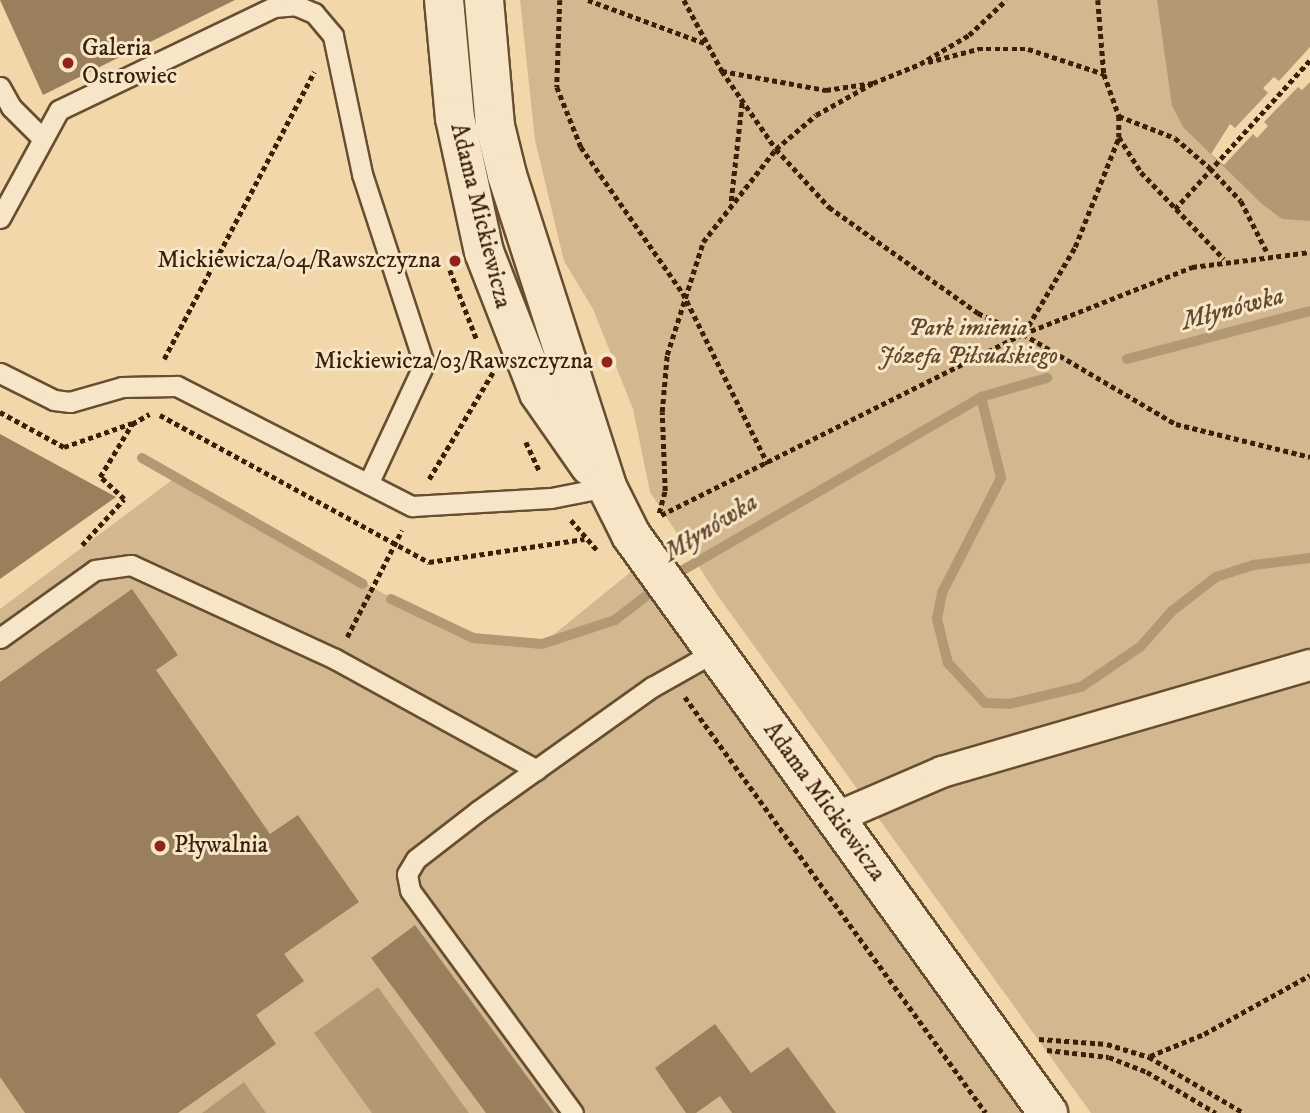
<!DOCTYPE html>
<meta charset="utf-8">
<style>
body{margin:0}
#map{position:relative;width:1310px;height:1113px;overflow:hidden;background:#f2d7aa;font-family:"IM FELL DW Pica",serif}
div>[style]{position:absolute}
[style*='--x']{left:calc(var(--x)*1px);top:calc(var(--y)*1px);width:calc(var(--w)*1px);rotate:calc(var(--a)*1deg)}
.green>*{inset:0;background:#d3b88f}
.water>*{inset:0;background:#b39973}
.pier>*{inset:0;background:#f2d7aa}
.stream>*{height:10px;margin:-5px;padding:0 5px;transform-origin:5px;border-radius:5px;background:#b39973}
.building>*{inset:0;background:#9a7f5d}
.path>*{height:4.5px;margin-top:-2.25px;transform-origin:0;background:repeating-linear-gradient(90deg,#3a2009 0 5px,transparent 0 8.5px)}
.roads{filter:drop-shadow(2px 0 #684e31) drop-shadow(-2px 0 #684e31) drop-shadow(0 2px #684e31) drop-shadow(0 -2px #684e31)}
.service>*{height:19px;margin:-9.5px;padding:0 9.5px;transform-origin:9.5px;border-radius:9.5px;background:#f7e5c8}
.pedestrian>*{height:30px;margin:-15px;padding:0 15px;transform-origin:15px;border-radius:15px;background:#f7e5c8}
.tertiary>*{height:38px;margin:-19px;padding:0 19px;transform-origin:19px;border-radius:19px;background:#f7e5c8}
.dots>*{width:19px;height:19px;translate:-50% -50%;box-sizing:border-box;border:4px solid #f7e5c8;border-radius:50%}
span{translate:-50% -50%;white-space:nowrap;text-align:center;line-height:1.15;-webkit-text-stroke:6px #f7e5c8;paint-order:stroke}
.poi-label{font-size:24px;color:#3a2009}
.left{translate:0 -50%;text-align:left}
.right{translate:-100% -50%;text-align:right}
.street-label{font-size:24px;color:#3a2009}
.park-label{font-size:24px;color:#60462a;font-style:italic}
.water-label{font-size:26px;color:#644a2e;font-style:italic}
</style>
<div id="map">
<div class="green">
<i style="clip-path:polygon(520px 0,1310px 0,1310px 1113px,1091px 1113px,718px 596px,650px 492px,633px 409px,593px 309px,564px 261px,535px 140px)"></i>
<i style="clip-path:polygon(176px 477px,434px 622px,504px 644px,542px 644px,648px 558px,1047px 1113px,0 1113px,0 609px)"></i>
</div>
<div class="water">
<i style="clip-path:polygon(1157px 0,1310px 0,1310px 221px,1282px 219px,1262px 204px,1183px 127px,1172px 106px)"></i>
<i style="clip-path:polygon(378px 987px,469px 1113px,372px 1113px,314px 1033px)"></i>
<i style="clip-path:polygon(244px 1082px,266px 1113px,202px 1113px)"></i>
</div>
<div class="pier">
<i style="clip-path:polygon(1310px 47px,1310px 82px,1302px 90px,1298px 87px,1264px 122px,1268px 126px,1257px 138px,1253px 134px,1224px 165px,1211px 154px,1230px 124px,1235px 128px,1268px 93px,1263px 88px,1274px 77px,1279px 81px)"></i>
</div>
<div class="stream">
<i style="--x:1127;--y:359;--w:189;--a:-14.7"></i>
<i style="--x:981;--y:397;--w:83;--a:76.1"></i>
<i style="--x:1001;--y:478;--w:129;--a:117.2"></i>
<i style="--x:942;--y:593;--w:26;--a:101"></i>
<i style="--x:937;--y:619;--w:45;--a:76"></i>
<i style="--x:948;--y:663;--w:54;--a:47.2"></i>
<i style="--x:985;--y:703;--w:24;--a:2"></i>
<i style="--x:1009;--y:704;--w:74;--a:-13.3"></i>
<i style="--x:1081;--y:687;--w:71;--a:-34.1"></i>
<i style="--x:1140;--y:647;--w:48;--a:-48.4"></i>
<i style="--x:1172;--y:611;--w:56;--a:-37.7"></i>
<i style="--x:1216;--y:577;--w:40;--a:-18"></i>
<i style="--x:1254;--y:565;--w:56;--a:-7.1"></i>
<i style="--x:142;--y:458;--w:254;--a:29.7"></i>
<i style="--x:671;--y:577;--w:358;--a:-30.1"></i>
<i style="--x:981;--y:397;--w:69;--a:-16.1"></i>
<i style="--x:391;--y:599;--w:91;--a:25.4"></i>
<i style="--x:473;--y:638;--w:69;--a:5"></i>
<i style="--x:542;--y:644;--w:77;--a:-18.2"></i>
<i style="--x:615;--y:620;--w:56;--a:-37.7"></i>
</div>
<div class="building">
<i style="clip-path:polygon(0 0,235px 0,43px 95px)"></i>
<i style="clip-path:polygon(0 434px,116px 497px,0 579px)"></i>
<i style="clip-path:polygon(132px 589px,178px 655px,156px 670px,270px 834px,298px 815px,359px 902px,284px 954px,304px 981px,256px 1015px,276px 1044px,178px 1113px,25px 1113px,0 1077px,0 682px)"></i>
<i style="clip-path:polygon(415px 925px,554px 1113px,486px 1113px,371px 958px)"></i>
<i style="clip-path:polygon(715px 1024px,751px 1073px,788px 1047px,836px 1113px,732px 1113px,720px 1096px,696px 1113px,686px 1113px,655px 1068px)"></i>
</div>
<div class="path">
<i style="--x:560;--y:0;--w:87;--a:92"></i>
<i style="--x:557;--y:87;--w:65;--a:68.2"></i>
<i style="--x:581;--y:147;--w:178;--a:55.1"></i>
<i style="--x:683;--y:293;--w:191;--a:63.6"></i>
<i style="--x:588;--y:0;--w:124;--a:20.3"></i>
<i style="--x:684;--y:0;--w:81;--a:61.8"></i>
<i style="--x:722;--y:71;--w:106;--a:10.4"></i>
<i style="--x:826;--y:90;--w:48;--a:-8.5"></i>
<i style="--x:873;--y:83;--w:51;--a:-22"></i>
<i style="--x:920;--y:64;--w:57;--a:-30.6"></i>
<i style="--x:969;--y:35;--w:51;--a:-43.4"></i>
<i style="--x:1098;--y:0;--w:74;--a:85.4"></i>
<i style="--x:1104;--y:74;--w:45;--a:70.3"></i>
<i style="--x:1119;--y:116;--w:21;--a:90"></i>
<i style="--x:1119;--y:137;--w:41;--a:57.8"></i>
<i style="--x:1141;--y:172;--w:120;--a:46.3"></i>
<i style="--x:928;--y:62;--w:52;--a:-14.6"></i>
<i style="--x:978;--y:49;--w:50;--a:0"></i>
<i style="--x:1028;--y:49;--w:80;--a:18.2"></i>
<i style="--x:722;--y:71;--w:95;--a:55.3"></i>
<i style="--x:776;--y:149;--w:79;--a:47.6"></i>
<i style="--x:829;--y:207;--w:183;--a:35.4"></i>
<i style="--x:978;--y:313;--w:50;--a:25"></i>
<i style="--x:1023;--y:334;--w:178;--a:30.5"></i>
<i style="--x:1176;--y:424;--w:138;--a:13.8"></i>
<i style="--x:1119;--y:116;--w:60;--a:21.4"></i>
<i style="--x:1175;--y:138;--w:46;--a:40.6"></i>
<i style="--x:1210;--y:168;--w:45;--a:46.8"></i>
<i style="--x:1241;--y:201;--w:59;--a:63"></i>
<i style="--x:731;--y:201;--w:100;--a:-83.7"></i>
<i style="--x:1175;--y:209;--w:201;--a:-47.8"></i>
<i style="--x:450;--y:270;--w:75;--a:68.9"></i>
<i style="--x:1024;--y:333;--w:100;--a:-59.3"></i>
<i style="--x:1075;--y:247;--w:118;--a:-68.2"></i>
<i style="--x:164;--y:359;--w:324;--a:-62.4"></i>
<i style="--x:0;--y:412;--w:73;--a:28.7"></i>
<i style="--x:64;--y:447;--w:72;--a:-19.4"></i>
<i style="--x:160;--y:415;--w:307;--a:28.7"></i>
<i style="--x:429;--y:562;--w:157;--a:-8.4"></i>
<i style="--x:526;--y:442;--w:33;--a:65"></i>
<i style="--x:429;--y:479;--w:125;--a:-59.1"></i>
<i style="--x:659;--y:513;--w:23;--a:-75"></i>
<i style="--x:665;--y:491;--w:79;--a:-92.2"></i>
<i style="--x:662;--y:412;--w:57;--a:-85"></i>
<i style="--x:667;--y:355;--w:119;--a:-72.3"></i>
<i style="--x:703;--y:242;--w:118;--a:-51.9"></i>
<i style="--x:776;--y:149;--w:52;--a:-40.4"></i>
<i style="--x:816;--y:115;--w:65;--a:-29.3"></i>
<i style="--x:661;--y:515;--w:405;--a:-26.6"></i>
<i style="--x:1023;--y:334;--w:182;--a:-21.6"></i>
<i style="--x:1192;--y:267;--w:119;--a:-7.2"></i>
<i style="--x:571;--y:520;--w:40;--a:49"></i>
<i style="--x:82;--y:545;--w:62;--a:-47.6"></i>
<i style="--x:124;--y:499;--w:33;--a:-137"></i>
<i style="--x:100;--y:477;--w:62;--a:-58.9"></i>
<i style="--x:132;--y:424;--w:20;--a:-30"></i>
<i style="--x:347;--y:637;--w:120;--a:-62.8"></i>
<i style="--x:685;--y:697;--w:513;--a:54.11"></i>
<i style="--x:1039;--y:1039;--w:68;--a:4.2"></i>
<i style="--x:1107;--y:1044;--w:44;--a:17.2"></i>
<i style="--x:1149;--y:1057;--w:110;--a:30.5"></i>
<i style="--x:1047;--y:1050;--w:62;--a:6.4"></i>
<i style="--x:1109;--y:1057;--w:41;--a:21.5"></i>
<i style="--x:1147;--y:1072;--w:80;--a:30.7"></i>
<i style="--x:1150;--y:1056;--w:58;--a:-22.2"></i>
<i style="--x:1204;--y:1034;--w:121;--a:-29.1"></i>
</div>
<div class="roads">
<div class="service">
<i style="--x:0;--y:87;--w:23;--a:61"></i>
<i style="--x:11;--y:107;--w:45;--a:45"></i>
<i style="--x:0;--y:218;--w:123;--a:-61.4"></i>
<i style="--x:59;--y:110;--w:238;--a:-25.6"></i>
<i style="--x:274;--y:7;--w:21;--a:-5"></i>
<i style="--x:295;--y:5;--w:21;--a:23"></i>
<i style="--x:314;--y:13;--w:30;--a:50"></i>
<i style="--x:333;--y:36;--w:141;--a:78.1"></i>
<i style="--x:362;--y:174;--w:200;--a:71.9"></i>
<i style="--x:424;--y:364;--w:132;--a:115"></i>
<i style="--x:0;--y:373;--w:60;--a:26.6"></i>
<i style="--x:54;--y:400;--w:16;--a:7"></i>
<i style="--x:70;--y:402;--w:54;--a:-16.1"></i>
<i style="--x:122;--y:387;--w:55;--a:-1"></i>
<i style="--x:177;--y:386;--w:264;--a:27.1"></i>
<i style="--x:412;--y:506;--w:139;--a:-3.3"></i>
<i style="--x:551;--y:498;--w:57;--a:-11.1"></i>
<i style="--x:0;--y:638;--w:117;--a:-35.6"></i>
<i style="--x:95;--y:570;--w:36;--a:-8"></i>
<i style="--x:131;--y:565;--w:225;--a:24.7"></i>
<i style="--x:335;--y:659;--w:230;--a:28.8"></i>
<i style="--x:573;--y:1113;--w:276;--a:-126.2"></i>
<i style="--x:410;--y:890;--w:16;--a:-101"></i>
<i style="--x:407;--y:874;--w:17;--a:-59"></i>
<i style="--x:416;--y:859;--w:78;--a:-37.7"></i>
<i style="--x:478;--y:811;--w:214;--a:-35.5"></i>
<i style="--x:652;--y:687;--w:73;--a:-29.4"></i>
</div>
<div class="pedestrian">
<i style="--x:835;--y:818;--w:116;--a:-23.3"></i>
<i style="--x:942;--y:772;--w:383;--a:-16.2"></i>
</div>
<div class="tertiary">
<i style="--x:444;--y:0;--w:119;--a:84.7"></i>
<i style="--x:455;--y:118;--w:137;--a:77.8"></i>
<i style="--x:484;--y:252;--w:151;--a:68.7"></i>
<i style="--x:539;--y:393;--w:89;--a:55.1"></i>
<i style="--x:484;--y:0;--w:126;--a:85"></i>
<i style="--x:495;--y:126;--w:50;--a:76.2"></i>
<i style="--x:507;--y:175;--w:328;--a:72.2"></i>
<i style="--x:607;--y:487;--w:54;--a:63.4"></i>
<i style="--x:631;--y:535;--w:713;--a:54.19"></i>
</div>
</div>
<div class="dots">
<i style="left:68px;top:63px;background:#8f2418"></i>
<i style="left:455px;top:261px;background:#8f2418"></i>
<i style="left:607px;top:362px;background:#8f2418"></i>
<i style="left:160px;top:846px;background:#8f2418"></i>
</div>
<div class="poi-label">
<span class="left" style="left:82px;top:63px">Galeria<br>Ostrowiec</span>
<span class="right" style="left:441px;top:261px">Mickiewicza/04/Rawszczyzna</span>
<span class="right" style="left:593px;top:362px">Mickiewicza/03/Rawszczyzna</span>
<span class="left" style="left:174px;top:846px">Pływalnia</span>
</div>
<div class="street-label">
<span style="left:480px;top:216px;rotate:76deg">Adama Mickiewicza</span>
<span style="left:824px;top:802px;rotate:54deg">Adama Mickiewicza</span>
</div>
<div class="park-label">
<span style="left:968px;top:343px">Park imienia<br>Józefa Piłsudskiego</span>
</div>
<div class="water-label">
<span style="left:1233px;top:309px;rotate:-15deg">Młynówka</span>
<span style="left:711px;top:528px;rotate:-32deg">Młynówka</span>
</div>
</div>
